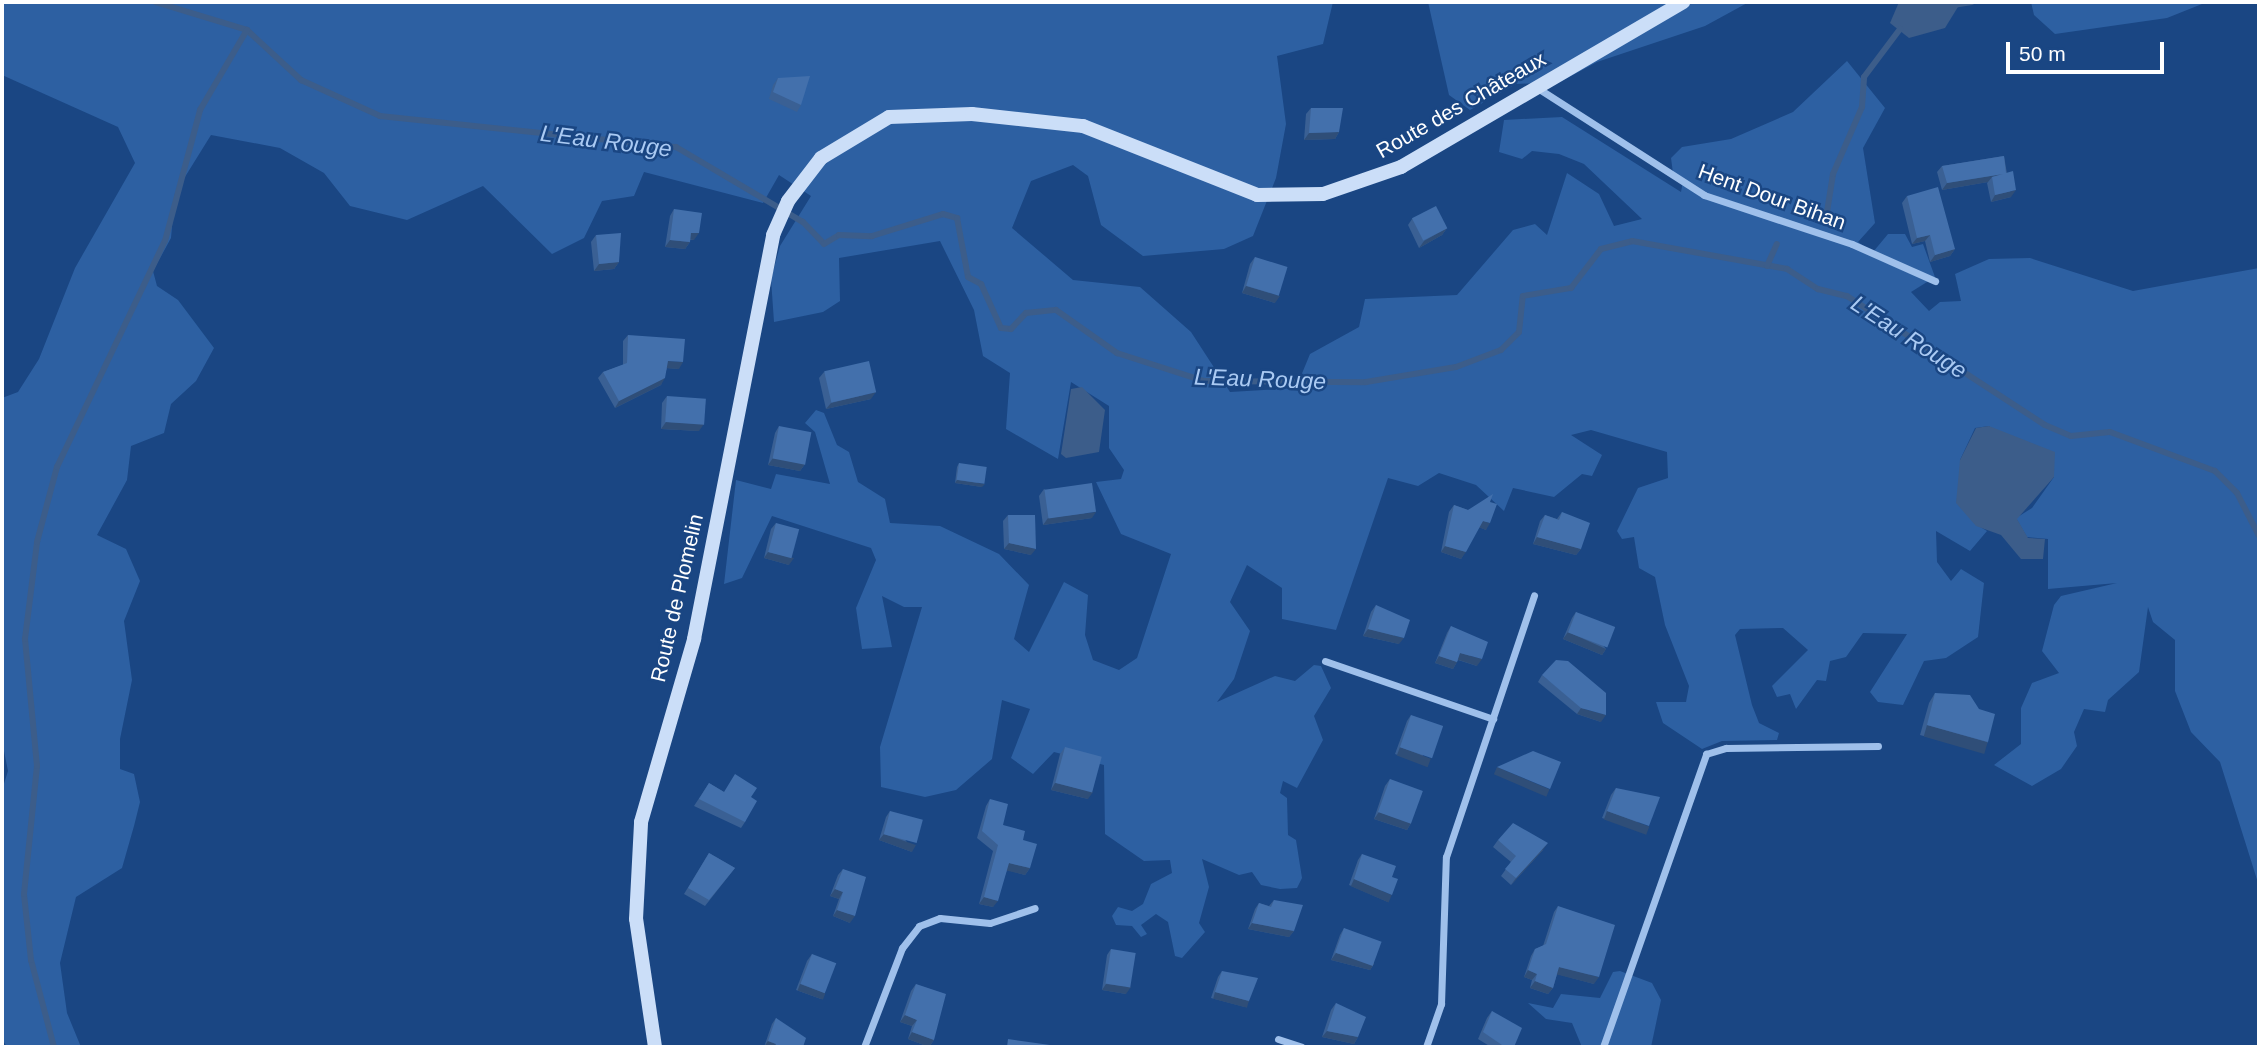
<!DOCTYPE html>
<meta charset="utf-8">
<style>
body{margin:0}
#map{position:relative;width:2261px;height:1049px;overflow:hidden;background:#1a4683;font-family:Helvetica,sans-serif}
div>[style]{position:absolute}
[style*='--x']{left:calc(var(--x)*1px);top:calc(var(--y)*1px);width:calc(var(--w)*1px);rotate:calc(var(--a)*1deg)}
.green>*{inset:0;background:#2d60a2}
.water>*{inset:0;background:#3c5d8a}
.stream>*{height:6px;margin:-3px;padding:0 3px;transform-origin:3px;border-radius:3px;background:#3c5d8a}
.street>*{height:7px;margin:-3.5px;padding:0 3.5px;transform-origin:3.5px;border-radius:3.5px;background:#9fc0eb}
.secondary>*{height:14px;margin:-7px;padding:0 7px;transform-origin:7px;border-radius:7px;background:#cbdef8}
.wall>*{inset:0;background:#3a6094}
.shaded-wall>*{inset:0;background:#2f4e78;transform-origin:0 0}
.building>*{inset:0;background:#4370ac;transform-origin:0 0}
span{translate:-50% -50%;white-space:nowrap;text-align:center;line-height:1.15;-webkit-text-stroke:5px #1a4683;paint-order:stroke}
.street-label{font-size:21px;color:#fff}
.water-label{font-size:23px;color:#aacaf3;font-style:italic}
.frame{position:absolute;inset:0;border:4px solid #fff;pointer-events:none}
.scale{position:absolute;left:2006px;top:42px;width:158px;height:32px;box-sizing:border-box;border:4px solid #fff;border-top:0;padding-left:9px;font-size:21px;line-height:24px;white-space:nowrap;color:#fff;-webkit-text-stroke:5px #1a4683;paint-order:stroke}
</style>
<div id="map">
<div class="green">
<i style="clip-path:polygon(2px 2px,1333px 2px,1323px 44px,1277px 56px,1286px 124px,1276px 178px,1253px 236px,1224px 249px,1143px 256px,1101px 225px,1088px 176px,1073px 165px,1031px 181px,1012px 228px,1073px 280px,1140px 287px,1191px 332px,1230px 392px,1296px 388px,1310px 354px,1359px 327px,1365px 299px,1457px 295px,1513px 230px,1535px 224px,1547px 235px,1567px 173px,1599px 194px,1614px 226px,1642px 219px,1584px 164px,1559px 154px,1532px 151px,1522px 159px,1499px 152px,1504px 120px,1562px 117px,1681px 192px,1683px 181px,1673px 173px,1671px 158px,1682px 147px,1731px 139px,1793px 112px,1847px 61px,1885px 108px,1863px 148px,1875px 223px,1858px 242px,1873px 252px,1888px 234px,1905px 234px,1912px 247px,1923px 244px,1935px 277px,1911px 292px,1929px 311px,1940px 302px,1961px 301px,1955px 274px,1989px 259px,2030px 258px,2133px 291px,2259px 268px,2259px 886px,2220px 762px,2191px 732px,2175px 691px,2175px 640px,2153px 622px,2148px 607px,2139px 672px,2108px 700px,2105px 712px,2084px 709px,2074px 732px,2077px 746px,2061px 769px,2032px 786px,1994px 765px,2021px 744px,2021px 708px,2032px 683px,2059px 673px,2042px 651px,2054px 605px,2061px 596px,2117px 583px,2048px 589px,2048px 539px,2027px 537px,2016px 518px,2032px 508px,2054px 477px,1989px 426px,1975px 428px,1960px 460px,1977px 525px,1987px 531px,1970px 551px,1936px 531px,1937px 562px,1951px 581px,1961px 569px,1984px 583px,1978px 637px,1946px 658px,1924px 661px,1903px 705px,1878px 702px,1870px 692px,1907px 634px,1863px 633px,1846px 657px,1830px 661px,1826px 681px,1817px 680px,1796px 709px,1790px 694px,1777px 697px,1772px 686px,1808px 650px,1783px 628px,1740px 629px,1735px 635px,1752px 705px,1759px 723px,1779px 733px,1777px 740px,1722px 741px,1702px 749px,1663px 723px,1656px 702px,1686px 702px,1689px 686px,1665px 625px,1655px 577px,1639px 568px,1634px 537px,1622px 539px,1617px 531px,1638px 488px,1668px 478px,1667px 452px,1591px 430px,1571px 435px,1602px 455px,1592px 476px,1582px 474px,1554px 497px,1513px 488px,1504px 511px,1476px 485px,1439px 473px,1418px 486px,1388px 478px,1336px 630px,1282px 619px,1282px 588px,1247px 565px,1230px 602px,1250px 631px,1234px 679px,1217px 702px,1275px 676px,1295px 681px,1314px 665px,1321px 666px,1331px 688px,1314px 716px,1323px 740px,1297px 788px,1283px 781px,1280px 793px,1287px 798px,1288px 835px,1296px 840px,1302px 878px,1297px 888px,1280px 889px,1261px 885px,1252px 872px,1239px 875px,1202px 859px,1209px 887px,1199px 923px,1205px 932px,1182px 958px,1175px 956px,1168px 922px,1156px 914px,1141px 925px,1147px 934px,1141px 937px,1132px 926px,1116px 925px,1112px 916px,1118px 907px,1132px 911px,1143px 904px,1151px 884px,1172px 873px,1170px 860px,1144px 861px,1105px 834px,1104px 765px,1054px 752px,1033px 774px,1011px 758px,1030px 709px,1002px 700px,992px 759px,956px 790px,925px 797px,881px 787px,880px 747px,922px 607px,904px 607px,882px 596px,892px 647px,862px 649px,856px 608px,876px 560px,871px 548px,772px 516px,742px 578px,724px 584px,736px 480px,771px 489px,776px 474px,830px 484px,815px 432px,805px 423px,816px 410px,824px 413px,837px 445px,849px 452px,858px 482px,885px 499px,890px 523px,940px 526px,999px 554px,1029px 585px,1014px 639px,1029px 652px,1064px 582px,1088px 595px,1085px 635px,1093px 660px,1119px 670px,1137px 658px,1171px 554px,1121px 534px,1096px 482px,1121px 479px,1124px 470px,1109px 448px,1109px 406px,1071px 382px,1058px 459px,1006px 429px,1010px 373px,983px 356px,974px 310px,940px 241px,839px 258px,840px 301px,823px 312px,774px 322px,771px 279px,780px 246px,811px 196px,779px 175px,763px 203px,644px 172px,634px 196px,602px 201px,584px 238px,552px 254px,483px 186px,407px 220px,350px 206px,324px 173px,280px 148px,211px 135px,175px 193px,171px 238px,153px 271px,157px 286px,178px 300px,214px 348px,196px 381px,171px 404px,164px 433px,131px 446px,127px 480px,97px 535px,126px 549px,140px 581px,124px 621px,132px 680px,120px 739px,120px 769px,134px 774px,140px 802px,134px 826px,122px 868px,76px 897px,60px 963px,67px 1013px,81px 1047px,7px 1047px,2px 1039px,2px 790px,8px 771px,2px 741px,2px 398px,18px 392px,39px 359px,75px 268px,135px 163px,118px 127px,2px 75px)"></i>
<i style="clip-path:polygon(1428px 2px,1749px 2px,1705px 26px,1597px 62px,1560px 82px,1516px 84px,1470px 110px,1449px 95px)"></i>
<i style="clip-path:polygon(2031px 2px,2207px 2px,2167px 18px,2055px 34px,2034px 15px)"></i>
<i style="clip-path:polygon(1620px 971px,1652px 983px,1661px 1000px,1651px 1047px,1582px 1047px,1572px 1023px,1546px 1019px,1528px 1003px,1553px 1008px,1561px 994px,1600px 998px,1613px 972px)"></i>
</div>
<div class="water">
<i style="clip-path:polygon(1899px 2px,1961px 2px,1945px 28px,1909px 38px,1890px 23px)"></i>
<i style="clip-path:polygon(1082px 387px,1105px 410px,1099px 452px,1066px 458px,1061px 454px,1071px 389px)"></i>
<i style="clip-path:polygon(1989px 426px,2055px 452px,2054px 477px,2017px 519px,2028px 538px,2045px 539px,2043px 559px,2021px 559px,2001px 535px,1976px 526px,1956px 503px,1960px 460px,1976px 428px)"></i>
</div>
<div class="stream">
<i style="--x:155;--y:2;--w:96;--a:16.9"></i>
<i style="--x:247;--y:30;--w:74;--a:42.8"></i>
<i style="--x:301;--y:80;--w:87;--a:24.5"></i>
<i style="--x:380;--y:116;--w:298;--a:6"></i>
<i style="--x:676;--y:147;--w:147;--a:30.6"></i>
<i style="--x:803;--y:222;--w:30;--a:46"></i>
<i style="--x:824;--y:244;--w:17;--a:-31"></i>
<i style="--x:839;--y:235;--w:33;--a:2"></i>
<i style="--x:872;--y:236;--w:74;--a:-17.2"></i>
<i style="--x:943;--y:214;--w:15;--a:16"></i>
<i style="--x:957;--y:218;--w:60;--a:79.4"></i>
<i style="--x:968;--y:277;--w:15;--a:28"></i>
<i style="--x:981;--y:284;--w:48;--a:65.6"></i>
<i style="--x:1001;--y:328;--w:10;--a:6"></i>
<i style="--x:1011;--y:329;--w:22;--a:-47"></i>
<i style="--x:1026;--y:313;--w:30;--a:-6"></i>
<i style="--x:1056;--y:310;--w:75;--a:35.2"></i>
<i style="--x:1117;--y:353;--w:91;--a:17.8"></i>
<i style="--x:1204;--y:381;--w:162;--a:0.4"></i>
<i style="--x:1366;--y:382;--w:91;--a:-9.5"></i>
<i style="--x:1456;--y:367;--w:48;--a:-20.7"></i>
<i style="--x:1501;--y:350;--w:25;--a:-45"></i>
<i style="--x:1519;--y:332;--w:36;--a:-84"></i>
<i style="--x:1523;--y:296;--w:49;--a:-9.5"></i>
<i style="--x:1571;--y:288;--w:49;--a:-52.4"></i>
<i style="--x:1601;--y:249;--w:32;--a:-14"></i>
<i style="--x:1632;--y:241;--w:158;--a:10.2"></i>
<i style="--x:1787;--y:269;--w:37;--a:33"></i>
<i style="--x:1818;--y:289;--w:30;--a:14"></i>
<i style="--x:1847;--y:296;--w:236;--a:33.1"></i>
<i style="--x:2045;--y:425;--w:28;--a:23"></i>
<i style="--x:2071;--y:436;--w:39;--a:-6"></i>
<i style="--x:2110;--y:432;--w:112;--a:20.4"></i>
<i style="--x:2215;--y:471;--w:31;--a:45"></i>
<i style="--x:2237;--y:493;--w:48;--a:62.9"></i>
<i style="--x:1953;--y:5;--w:19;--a:-9"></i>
<i style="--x:1803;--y:207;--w:20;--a:30"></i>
<i style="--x:1820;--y:217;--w:9;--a:-36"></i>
<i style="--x:1827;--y:212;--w:38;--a:-81"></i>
<i style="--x:1833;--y:174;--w:73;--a:-66.6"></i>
<i style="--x:1862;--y:107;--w:30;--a:-86"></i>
<i style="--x:1864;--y:77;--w:60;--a:-53.1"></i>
<i style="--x:1767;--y:266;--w:24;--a:-66"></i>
<i style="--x:54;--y:1047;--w:90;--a:-104.8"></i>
<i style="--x:31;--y:960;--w:66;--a:-96.1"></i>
<i style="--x:24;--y:894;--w:129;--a:-84.2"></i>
<i style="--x:37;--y:766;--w:128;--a:-95.4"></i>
<i style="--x:25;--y:639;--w:98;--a:-82.9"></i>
<i style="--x:37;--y:542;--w:78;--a:-75.1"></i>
<i style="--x:57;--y:467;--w:250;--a:-64.5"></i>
<i style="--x:165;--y:241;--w:136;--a:-75"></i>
<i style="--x:200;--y:110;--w:93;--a:-59.6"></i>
</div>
<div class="street">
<i style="--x:1536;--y:87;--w:200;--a:32.7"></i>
<i style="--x:1704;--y:195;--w:156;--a:18.3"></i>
<i style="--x:1852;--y:244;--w:91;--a:24"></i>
<i style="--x:1325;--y:661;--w:178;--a:19"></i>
<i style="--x:1278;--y:1039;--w:25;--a:18"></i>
<i style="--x:864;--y:1047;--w:106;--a:-69"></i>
<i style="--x:902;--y:948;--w:28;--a:-52"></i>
<i style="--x:919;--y:926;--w:22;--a:-21"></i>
<i style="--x:940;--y:918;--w:50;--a:5.7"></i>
<i style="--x:990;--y:923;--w:47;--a:-18.4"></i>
<i style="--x:1426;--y:1047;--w:46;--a:-70.8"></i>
<i style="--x:1441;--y:1004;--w:147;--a:-88.1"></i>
<i style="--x:1446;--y:857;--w:276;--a:-71.4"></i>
<i style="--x:1603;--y:1047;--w:311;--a:-70.6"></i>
<i style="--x:1706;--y:754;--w:21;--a:-17"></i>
<i style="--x:1726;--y:748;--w:152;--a:-0.8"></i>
</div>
<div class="secondary">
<i style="--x:655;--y:1047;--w:129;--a:-98.4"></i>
<i style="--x:636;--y:919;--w:97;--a:-87"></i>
<i style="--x:641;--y:822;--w:191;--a:-73.8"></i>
<i style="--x:694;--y:639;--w:412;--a:-78.9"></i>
<i style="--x:773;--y:235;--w:37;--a:-66"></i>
<i style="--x:788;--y:201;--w:54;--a:-52.5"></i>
<i style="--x:821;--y:158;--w:79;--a:-31.1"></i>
<i style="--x:889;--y:117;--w:83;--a:-2.1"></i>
<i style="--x:972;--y:114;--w:112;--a:6.2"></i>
<i style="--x:1083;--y:126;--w:187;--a:21.6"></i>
<i style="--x:1257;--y:195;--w:66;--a:-0.9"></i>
<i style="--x:1323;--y:194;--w:83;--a:-19.1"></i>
<i style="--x:1401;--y:167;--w:327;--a:-30.3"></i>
</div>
<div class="wall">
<i style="clip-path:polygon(778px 78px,801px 105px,797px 112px,769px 99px,773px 85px)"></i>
<i style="clip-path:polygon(1311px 108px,1339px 132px,1335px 139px,1304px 140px,1306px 114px)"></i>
<i style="clip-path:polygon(2004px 156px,2011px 197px,1991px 202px,1987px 183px,1988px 182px,1942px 190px,1937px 172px,1942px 166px)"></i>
<i style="clip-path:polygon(1907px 196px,1955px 249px,1950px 256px,1930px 262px,1925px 241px,1912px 244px,1902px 203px)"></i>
<i style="clip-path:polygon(674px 209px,694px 240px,690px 240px,690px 242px,685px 249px,665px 247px,670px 216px)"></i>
<i style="clip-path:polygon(1412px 219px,1447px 228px,1442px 235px,1419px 248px,1408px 225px)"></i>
<i style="clip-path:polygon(596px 235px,619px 262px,614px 269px,594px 271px,591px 242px)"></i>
<i style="clip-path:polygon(1255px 257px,1275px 303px,1242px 293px,1250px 264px)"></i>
<i style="clip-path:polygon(628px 335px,679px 369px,667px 368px,661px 385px,615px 408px,598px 378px,603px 372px,623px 365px,623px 341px)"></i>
<i style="clip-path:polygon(824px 372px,871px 399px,826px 409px,819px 378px)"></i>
<i style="clip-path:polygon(667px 396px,699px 431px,661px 429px,662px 403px)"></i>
<i style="clip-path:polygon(779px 426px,805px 464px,800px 471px,768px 465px,775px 433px)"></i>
<i style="clip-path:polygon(959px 463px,982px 487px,955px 483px,957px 467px)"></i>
<i style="clip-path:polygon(1044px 489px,1092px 518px,1043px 525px,1039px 496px)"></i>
<i style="clip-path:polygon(1490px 502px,1486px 530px,1479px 527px,1461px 559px,1441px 552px,1449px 512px,1454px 505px,1468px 510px)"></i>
<i style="clip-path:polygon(1562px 512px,1581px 549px,1576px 555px,1533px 544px,1540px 521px,1545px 515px,1557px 519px)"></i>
<i style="clip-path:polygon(1008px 515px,1031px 555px,1004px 549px,1003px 521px)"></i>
<i style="clip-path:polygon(776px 523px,789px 565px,764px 558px,771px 529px)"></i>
<i style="clip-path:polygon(1376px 605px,1399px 644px,1363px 636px,1371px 612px)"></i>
<i style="clip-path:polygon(1576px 612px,1606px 649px,1602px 655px,1563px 639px,1572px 618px)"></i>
<i style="clip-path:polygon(1451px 626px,1477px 666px,1458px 660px,1453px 669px,1435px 663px,1447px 633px)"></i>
<i style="clip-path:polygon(1542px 675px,1601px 722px,1577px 714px,1538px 682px)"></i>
<i style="clip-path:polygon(1935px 693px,1988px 742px,1981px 752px,1920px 735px,1929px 703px)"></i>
<i style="clip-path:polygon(1411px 715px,1426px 766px,1395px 754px,1407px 721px)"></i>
<i style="clip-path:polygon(1065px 747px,1088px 799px,1051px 790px,1060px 754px)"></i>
<i style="clip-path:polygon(1390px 779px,1411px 823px,1407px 830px,1374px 819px,1385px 786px)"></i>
<i style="clip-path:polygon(709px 783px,724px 792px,751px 797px,745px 822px,741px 828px,694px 806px)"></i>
<i style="clip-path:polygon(1616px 788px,1645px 833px,1602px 818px,1611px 795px)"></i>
<i style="clip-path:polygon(990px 799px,1003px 825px,1023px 840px,1030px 868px,1025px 875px,1007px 870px,993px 907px,979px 904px,993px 851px,977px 838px,986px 806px)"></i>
<i style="clip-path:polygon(890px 811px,912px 852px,879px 840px,886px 817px)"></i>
<i style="clip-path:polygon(1498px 840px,1543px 850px,1511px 885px,1501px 876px,1511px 862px,1493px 847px)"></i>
<i style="clip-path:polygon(709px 853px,735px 868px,705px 906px,684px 894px)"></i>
<i style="clip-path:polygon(1362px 854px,1388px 902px,1349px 885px,1358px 860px)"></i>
<i style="clip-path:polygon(843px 869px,850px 923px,833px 916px,839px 899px,830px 896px,838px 875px)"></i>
<i style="clip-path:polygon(1274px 900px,1294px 931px,1289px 937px,1248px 929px,1255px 909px,1259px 903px,1269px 906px)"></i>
<i style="clip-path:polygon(1558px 906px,1594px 984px,1557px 974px,1553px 988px,1548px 994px,1530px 988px,1532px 980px,1524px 977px,1531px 956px,1535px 949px,1543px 946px,1554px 912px)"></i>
<i style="clip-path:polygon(1344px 928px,1374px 964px,1370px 970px,1331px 960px,1340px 935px)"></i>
<i style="clip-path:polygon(1111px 949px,1126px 994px,1102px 990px,1107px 955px)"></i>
<i style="clip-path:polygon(812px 954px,825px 993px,821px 999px,796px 990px,807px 961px)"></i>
<i style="clip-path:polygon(1222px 971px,1249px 1001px,1245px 1007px,1211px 998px,1218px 977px)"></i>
<i style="clip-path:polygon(916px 984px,934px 1040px,929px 1047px,908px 1039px,912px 1026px,900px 1022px,911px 991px)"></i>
<i style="clip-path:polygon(1336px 1003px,1358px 1037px,1354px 1044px,1322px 1037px,1331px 1010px)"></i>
<i style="clip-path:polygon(1492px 1011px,1514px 1047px,1491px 1047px,1478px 1039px,1487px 1018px)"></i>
<i style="clip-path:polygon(776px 1018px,803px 1047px,764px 1047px,772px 1024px)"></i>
</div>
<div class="shaded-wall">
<i style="clip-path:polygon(1339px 132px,1335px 139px,1304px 140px,1309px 133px)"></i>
<i style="clip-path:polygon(2003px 174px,1992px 177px,1988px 182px,1942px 190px,1947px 183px)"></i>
<i style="clip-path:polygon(2016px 190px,2011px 197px,1991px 202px,1995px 195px)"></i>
<i style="clip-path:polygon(1447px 228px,1442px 235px,1419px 248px,1424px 241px)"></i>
<i style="clip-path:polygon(691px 233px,699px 233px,694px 240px,686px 239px)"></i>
<i style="clip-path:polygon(1930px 235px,1925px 241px,1912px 244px,1917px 238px)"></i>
<i style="clip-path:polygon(670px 240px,690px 242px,685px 249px,665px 247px)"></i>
<i style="clip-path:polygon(1955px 249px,1950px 256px,1930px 262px,1935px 255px)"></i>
<i style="clip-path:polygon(619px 262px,614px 269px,594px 271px,599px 264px)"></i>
<i style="clip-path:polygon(1246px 286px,1280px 296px,1275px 303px,1242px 293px)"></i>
<i style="clip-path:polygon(668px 361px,683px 362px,679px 369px,663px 368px)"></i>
<i style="clip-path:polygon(665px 378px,661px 385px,615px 408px,619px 401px)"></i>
<i style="clip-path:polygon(876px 392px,871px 399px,826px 409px,831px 403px)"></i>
<i style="clip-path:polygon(666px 422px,704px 424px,699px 431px,661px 429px)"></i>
<i style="clip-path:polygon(773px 458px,805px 464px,800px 471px,768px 465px)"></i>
<i style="clip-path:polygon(957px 480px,985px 484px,982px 487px,955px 483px)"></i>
<i style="clip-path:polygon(1096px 512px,1092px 518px,1043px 525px,1048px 518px)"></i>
<i style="clip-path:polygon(1483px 521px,1490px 523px,1486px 530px,1478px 527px)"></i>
<i style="clip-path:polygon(1537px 537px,1581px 549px,1576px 555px,1533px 544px)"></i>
<i style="clip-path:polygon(1009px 543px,1036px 549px,1031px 555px,1004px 549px)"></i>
<i style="clip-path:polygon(1445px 546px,1466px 552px,1461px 559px,1441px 552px)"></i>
<i style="clip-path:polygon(768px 552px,794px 558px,789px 565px,764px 558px)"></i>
<i style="clip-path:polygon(1368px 629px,1404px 638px,1399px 644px,1363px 636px)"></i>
<i style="clip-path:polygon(1568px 632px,1606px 649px,1602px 655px,1563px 639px)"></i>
<i style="clip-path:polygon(1460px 653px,1482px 659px,1477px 666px,1456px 659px)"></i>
<i style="clip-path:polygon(1439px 656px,1457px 662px,1453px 669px,1435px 663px)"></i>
<i style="clip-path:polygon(1581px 708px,1606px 715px,1601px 722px,1577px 714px)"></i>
<i style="left:1927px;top:725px;width:63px;height:12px;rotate:16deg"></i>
<i style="left:1400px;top:747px;width:33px;height:9px;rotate:21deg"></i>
<i style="left:1497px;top:767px;width:57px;height:8px;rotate:23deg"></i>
<i style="clip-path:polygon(1055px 783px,1093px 792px,1088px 799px,1051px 790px)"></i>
<i style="left:1607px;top:811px;width:45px;height:9px;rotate:20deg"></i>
<i style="clip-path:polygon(1379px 812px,1411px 823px,1407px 830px,1374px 819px)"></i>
<i style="clip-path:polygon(884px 834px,916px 845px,912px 852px,879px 840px)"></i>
<i style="clip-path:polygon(1548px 843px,1543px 850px,1511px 885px,1516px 878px)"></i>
<i style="clip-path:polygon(1009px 863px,1030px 868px,1025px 875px,1004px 870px)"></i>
<i style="left:1354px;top:879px;width:41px;height:8px;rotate:23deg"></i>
<i style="clip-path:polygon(835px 889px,843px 892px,839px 899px,830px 896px)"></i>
<i style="clip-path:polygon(984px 897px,998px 901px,993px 907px,979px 904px)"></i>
<i style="clip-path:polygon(837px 910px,855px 916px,850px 923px,833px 916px)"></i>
<i style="clip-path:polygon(1252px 923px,1294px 931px,1289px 937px,1248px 929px)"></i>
<i style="clip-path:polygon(1336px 953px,1374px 964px,1370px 970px,1331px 960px)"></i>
<i style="clip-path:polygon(1559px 967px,1599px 977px,1594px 984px,1555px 974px)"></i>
<i style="clip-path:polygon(1528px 970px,1537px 974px,1532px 980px,1524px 977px)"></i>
<i style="clip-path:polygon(1535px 981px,1553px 988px,1548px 994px,1530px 988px)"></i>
<i style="left:800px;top:984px;width:27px;height:7px;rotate:20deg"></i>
<i style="clip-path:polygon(1106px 984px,1131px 987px,1126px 994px,1102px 990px)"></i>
<i style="left:1215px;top:992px;width:35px;height:7px;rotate:15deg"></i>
<i style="clip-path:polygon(905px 1015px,917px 1020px,912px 1026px,900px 1022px)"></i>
<i style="clip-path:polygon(1327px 1031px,1358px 1037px,1354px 1044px,1322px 1037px)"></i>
<i style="clip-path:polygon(912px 1032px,934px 1040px,929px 1047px,908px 1039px)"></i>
<i style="clip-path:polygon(768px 1041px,776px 1044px,774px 1047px,764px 1047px)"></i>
</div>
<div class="building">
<i style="clip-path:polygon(810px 76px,801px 105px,773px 92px,778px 78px)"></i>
<i style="clip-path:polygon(1311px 108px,1343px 108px,1339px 132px,1309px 133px)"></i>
<i style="clip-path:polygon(2004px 156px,2006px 173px,2013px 171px,2016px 190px,1995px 195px,1992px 177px,2003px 174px,1947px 183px,1942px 166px)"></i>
<i style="clip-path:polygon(1938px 187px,1955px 249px,1935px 255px,1930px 235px,1917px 238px,1907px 196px)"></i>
<i style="left:1436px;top:206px;width:25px;height:27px;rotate:63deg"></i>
<i style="clip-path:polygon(674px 209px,702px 213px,699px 233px,691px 233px,690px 242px,670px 240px)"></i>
<i style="clip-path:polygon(621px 233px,619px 262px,599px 264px,596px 235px)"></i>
<i style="left:1255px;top:257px;width:34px;height:30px;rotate:17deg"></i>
<i style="clip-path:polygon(628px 335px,685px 339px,683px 362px,668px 361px,665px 378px,619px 401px,603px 372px,627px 363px)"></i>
<i style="left:869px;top:361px;width:32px;height:46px;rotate:77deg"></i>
<i style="left:667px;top:396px;width:39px;height:26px;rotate:4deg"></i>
<i style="left:779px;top:426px;width:33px;height:33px;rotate:11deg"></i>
<i style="left:959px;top:463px;width:28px;height:17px;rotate:8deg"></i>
<i style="left:1092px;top:483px;width:29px;height:48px;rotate:82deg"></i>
<i style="clip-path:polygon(1493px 494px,1490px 502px,1497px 504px,1490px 523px,1483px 521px,1466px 552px,1445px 546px,1454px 505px,1468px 510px)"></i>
<i style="clip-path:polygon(1562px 512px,1590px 523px,1581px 549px,1537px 537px,1545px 515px,1559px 520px)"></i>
<i style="clip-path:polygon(1008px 515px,1035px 515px,1036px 549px,1009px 543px)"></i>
<i style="left:776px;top:523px;width:24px;height:30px;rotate:15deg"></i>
<i style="clip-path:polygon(1376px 605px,1410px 620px,1404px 638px,1368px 629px)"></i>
<i style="left:1576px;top:612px;width:42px;height:22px;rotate:21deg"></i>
<i style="clip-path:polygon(1451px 626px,1488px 642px,1482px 659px,1460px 653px,1457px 662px,1439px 656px)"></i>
<i style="clip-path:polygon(1556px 660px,1568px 661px,1606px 693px,1606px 715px,1581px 708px,1542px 675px)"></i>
<i style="clip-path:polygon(1935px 693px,1970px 695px,1979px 709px,1995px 714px,1988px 742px,1927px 725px)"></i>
<i style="left:1411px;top:715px;width:34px;height:34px;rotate:19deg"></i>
<i style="left:1065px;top:747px;width:38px;height:37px;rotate:15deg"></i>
<i style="clip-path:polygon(1533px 751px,1561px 762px,1550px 789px,1497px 767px)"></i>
<i style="clip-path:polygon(735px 774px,757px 788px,751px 797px,757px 801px,745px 822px,699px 799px,709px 783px,724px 792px)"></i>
<i style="left:1390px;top:779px;width:35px;height:35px;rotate:20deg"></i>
<i style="clip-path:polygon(1616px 788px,1660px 797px,1649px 826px,1607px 811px)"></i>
<i style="clip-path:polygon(990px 799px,1008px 804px,1003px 825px,1025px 831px,1023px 840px,1037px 844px,1030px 868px,1009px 863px,998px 901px,984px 897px,998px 845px,982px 831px)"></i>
<i style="left:890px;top:811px;width:34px;height:24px;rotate:15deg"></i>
<i style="clip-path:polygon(1513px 823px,1548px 843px,1516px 878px,1505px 869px,1516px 856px,1498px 840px)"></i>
<i style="clip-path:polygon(709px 853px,735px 868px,709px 900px,688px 888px)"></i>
<i style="clip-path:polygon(1362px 854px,1396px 866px,1392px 877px,1398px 879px,1392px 895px,1354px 879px)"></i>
<i style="clip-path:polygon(843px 869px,866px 877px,855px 916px,837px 910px,843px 892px,835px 889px)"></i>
<i style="clip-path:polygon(1274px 900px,1303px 905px,1294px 931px,1252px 923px,1259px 903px,1271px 907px)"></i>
<i style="clip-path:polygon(1558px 906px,1615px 925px,1599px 977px,1559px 967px,1553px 988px,1535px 981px,1537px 974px,1528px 970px,1535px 949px,1546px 944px)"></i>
<i style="left:1344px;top:928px;width:40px;height:26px;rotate:20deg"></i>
<i style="left:1111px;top:949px;width:25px;height:35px;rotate:9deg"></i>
<i style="left:812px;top:954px;width:26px;height:32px;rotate:21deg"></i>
<i style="clip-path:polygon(1222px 971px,1258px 978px,1249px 1001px,1215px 992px)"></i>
<i style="clip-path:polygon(916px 984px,946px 994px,934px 1040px,912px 1032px,917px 1020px,905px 1015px)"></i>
<i style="clip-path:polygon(1336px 1003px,1366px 1017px,1358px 1037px,1327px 1031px)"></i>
<i style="clip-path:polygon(1492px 1011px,1522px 1028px,1514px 1047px,1505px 1047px,1483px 1032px)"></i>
<i style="clip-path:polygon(776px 1018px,806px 1038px,803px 1047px,775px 1047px,776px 1044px,768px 1041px)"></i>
<i style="clip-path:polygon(1008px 1039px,1050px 1045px,1050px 1047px,1007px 1047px)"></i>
</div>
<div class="street-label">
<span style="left:1461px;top:105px;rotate:-30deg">Route des Châteaux</span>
<span style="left:1772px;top:197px;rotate:20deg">Hent Dour Bihan</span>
<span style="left:677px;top:598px;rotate:-77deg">Route de Plomelin</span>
</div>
<div class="water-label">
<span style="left:606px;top:141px;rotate:7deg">L'Eau Rouge</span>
<span style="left:1909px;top:337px;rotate:33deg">L'Eau Rouge</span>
<span style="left:1260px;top:379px;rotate:2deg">L'Eau Rouge</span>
</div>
<div class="frame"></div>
<div class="scale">50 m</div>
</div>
